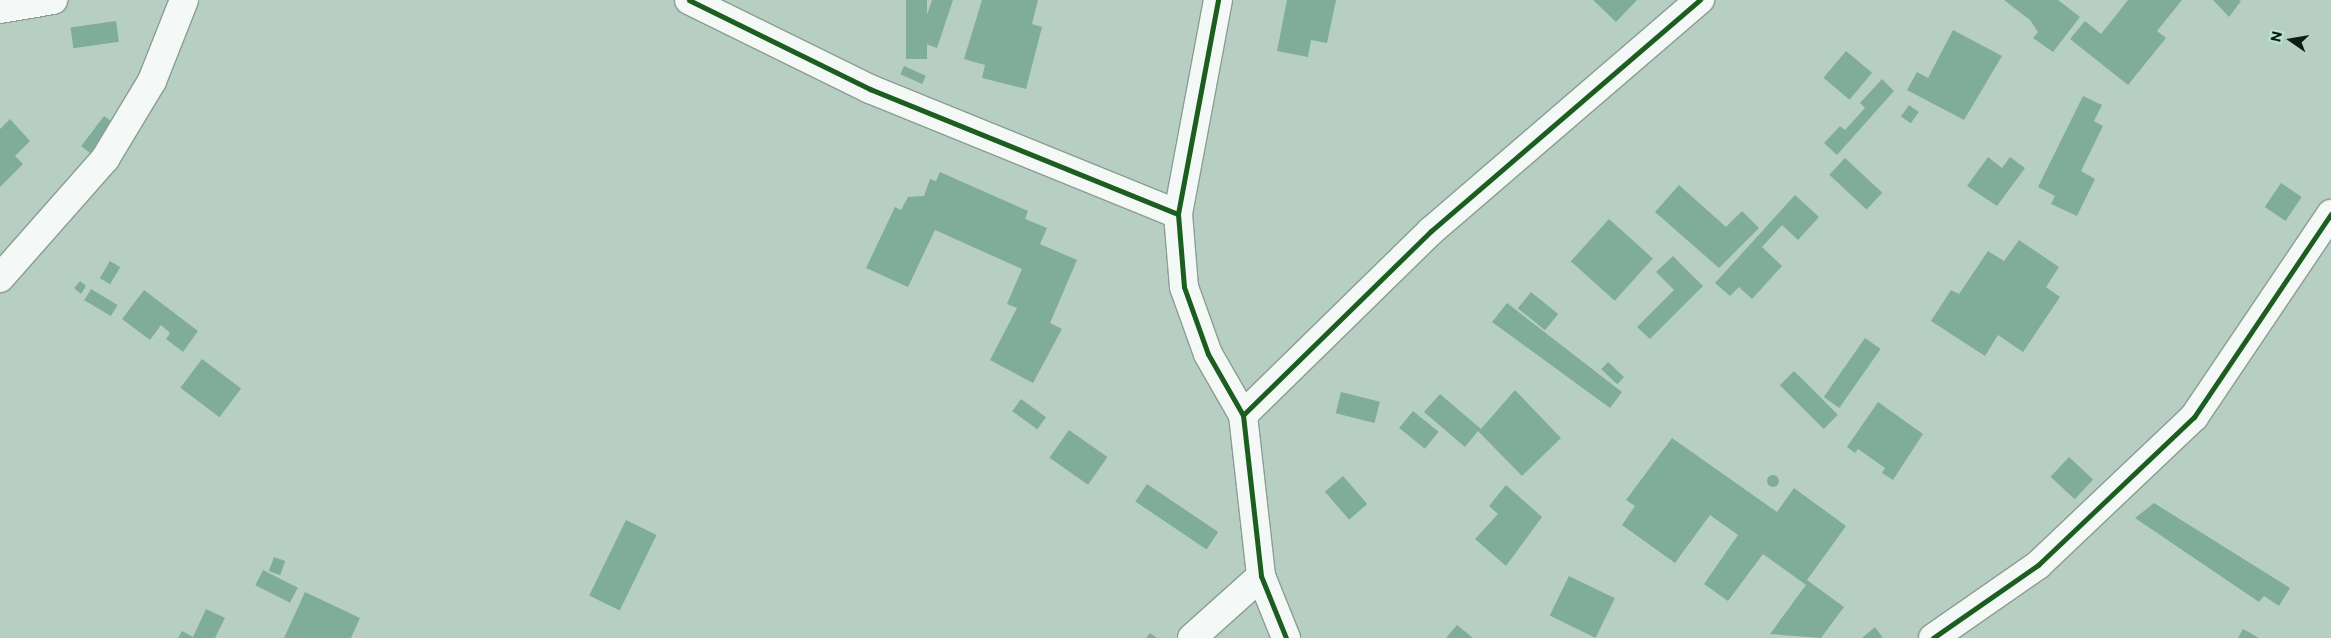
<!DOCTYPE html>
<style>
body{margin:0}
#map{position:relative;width:2331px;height:638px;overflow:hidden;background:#b7cfc3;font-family:Commissioner,sans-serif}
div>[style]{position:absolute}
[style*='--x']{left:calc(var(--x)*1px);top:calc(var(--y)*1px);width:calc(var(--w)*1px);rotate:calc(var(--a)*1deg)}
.building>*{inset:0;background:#80ac9c;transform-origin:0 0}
.round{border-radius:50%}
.roads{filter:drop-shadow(1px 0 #8a9d94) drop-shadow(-1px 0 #8a9d94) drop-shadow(0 1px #8a9d94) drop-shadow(0 -1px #8a9d94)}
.minor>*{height:28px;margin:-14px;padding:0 14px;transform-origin:14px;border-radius:14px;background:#f4f8f6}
.cycleway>*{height:5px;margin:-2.5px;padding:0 2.5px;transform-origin:2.5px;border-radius:2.5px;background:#1b5e20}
span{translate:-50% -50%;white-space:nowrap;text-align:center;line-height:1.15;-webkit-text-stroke:4px #bae6d0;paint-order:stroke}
.north{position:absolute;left:2266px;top:15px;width:50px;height:50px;-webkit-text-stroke:4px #bae6d0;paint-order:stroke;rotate:283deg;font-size:14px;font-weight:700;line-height:20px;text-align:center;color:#0e1e17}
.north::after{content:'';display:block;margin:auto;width:18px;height:22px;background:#0e1e17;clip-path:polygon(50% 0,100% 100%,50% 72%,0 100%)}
</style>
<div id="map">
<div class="building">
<i style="left:906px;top:0;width:21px;height:59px"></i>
<i style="clip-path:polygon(932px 0,953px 0,937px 48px,918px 41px)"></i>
<i style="clip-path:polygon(982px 0,1038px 0,1032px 24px,1042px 27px,1026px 89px,982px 78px,985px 65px,964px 59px)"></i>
<i style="clip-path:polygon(1287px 0,1336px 0,1327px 43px,1311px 40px,1308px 57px,1277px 51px)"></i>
<i style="clip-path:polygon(1593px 0,1637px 0,1616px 22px)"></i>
<i style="clip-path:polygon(2004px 0,2058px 0,2080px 17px,2053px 52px,2033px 38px,2038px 32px,2030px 20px)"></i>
<i style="clip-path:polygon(2128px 0,2182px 0,2157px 31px,2166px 38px,2128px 85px,2070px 39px,2085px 21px,2101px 34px)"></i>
<i style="clip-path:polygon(2213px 0,2239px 0,2241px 1px,2229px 17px)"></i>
<i style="left:116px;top:21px;width:21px;height:46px;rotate:82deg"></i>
<i style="clip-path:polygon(1953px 30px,2002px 56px,1964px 120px,1907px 90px,1917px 72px,1928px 78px)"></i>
<i style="left:1846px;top:51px;width:34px;height:35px;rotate:40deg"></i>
<i style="left:904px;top:66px;width:24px;height:9px;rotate:24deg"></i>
<i style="clip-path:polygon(1882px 79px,1894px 91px,1837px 155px,1824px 143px,1840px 126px,1845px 130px,1865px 108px,1860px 103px)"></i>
<i style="clip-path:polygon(2083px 96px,2102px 105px,2094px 121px,2103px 126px,2081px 171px,2095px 179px,2077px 216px,2051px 204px,2055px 196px,2038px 187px)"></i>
<i style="left:1909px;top:105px;width:12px;height:14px;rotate:35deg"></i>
<i style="left:104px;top:116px;width:21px;height:38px;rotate:37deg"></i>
<i style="clip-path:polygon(10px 119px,30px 141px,15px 156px,23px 164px,0 187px,0 129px)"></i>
<i style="clip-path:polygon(1988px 157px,2002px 168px,2010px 157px,2025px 168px,1997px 206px,1967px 186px)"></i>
<i style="left:1845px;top:158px;width:51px;height:23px;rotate:43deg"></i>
<i style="clip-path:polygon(940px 172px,1028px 211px,1025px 219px,1047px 228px,1040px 244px,1077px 260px,1050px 323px,1062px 329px,1033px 383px,990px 360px,1017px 308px,1007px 304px,1022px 269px,935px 230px,908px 287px,866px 268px,895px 207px,901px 210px,908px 197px,924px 196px,930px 179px,936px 181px)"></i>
<i style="left:2281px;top:183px;width:25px;height:29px;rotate:34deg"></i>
<i style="clip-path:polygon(1679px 185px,1726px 227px,1742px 211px,1759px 228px,1719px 268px,1655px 212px)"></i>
<i style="clip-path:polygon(1795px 195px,1819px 217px,1798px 240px,1782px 225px,1762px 247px,1782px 266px,1752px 299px,1739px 287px,1730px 296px,1715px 283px)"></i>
<i style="left:1609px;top:219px;width:59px;height:57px;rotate:42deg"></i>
<i style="clip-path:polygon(2019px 240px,2059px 267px,2046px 287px,2060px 297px,2023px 352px,1998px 335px,1985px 356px,1931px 321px,1951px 290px,1959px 294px,1988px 251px,2004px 261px)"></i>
<i style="clip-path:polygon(1673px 256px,1703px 286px,1650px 339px,1637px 327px,1674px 290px,1656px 272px)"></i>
<i style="left:110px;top:261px;width:12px;height:20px;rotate:31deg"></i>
<i style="clip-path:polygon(80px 281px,86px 286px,81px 294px,74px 288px)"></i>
<i style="left:91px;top:289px;width:31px;height:13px;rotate:31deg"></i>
<i style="clip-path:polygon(144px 290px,198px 331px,183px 352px,166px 339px,170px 333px,161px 325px,150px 340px,122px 319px)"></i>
<i style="left:1531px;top:292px;width:35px;height:21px;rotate:39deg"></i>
<i style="clip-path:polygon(1507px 303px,1622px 392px,1610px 408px,1492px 322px)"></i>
<i style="left:1865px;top:338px;width:19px;height:72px;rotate:35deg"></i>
<i style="left:202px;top:359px;width:49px;height:36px;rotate:37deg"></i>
<i style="left:1608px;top:362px;width:22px;height:10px;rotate:43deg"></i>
<i style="left:1794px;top:371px;width:62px;height:20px;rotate:45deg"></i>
<i style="clip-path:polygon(1515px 390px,1561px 438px,1522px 476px,1478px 431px,1465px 447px,1424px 412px,1440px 394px,1481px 429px)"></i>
<i style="left:1341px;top:392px;width:40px;height:22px;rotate:14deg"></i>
<i style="left:1021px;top:399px;width:31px;height:15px;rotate:36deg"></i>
<i style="clip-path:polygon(1878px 402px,1923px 434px,1893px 480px,1882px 473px,1885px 468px,1858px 449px,1855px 453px,1847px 447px)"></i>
<i style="left:1413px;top:411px;width:33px;height:22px;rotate:39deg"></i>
<i style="left:1069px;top:430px;width:47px;height:34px;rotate:35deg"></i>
<i style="clip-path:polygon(1672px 438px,1777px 512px,1794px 488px,1846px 526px,1807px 580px,1844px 607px,1821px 638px,1770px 634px,1806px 585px,1763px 554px,1728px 601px,1704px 584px,1738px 535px,1710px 515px,1675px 563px,1622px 525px,1635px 506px,1626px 500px)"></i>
<i style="left:2069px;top:457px;width:33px;height:27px;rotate:43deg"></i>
<i class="round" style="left:1767px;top:475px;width:12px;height:12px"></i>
<i style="left:1343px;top:476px;width:37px;height:24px;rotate:49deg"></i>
<i style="left:1147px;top:484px;width:86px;height:21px;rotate:34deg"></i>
<i style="clip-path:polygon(1506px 485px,1542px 517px,1506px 566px,1475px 539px,1498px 514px,1489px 506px)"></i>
<i style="clip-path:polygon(2154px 503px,2290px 588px,2279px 606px,2264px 596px,2259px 602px,2135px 518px)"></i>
<i style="left:626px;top:520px;width:34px;height:84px;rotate:26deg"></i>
<i style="left:274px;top:557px;width:12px;height:15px;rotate:20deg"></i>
<i style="left:263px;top:570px;width:39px;height:17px;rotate:27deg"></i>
<i style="left:1569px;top:576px;width:51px;height:44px;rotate:26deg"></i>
<i style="clip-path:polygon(305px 592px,360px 618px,351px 638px,284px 638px)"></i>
<i style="clip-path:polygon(206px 609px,225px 618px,215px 638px,178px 638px,182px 631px,193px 637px)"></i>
<i style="clip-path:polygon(1457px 625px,1473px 638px,1446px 638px)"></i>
<i style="clip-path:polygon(1875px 627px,1883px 638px,1862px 638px)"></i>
<i style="clip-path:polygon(2243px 629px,2259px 638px,2238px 638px)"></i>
<i style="clip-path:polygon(1150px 633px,1157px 638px,1146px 638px)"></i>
</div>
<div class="roads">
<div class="minor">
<i style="--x:689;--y:0;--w:202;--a:26.2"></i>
<i style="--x:870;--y:89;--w:332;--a:22.1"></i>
<i style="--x:1218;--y:0;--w:218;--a:100.6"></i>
<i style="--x:1178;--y:214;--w:73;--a:85.3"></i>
<i style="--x:1184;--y:287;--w:71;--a:70.3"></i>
<i style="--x:1208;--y:354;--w:70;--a:60.2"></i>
<i style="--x:1243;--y:415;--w:162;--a:83.6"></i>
<i style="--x:1261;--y:576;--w:67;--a:68"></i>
<i style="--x:0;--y:9;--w:54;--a:-9.6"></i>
<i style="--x:0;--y:278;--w:159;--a:-48.6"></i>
<i style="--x:105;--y:159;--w:91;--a:-58.9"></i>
<i style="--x:152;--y:81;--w:87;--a:-68.4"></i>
<i style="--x:1243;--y:415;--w:263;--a:-44.4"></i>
<i style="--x:1431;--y:231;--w:355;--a:-40.7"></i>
<i style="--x:1192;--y:638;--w:93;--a:-41.9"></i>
<i style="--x:1933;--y:638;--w:128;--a:-34.8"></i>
<i style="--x:2038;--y:565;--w:215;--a:-43.5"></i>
<i style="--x:2194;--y:417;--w:245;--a:-56"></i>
</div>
</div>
<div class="cycleway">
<i style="--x:689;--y:0;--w:202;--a:26.2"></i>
<i style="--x:870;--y:89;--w:332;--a:22.1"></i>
<i style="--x:1218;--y:0;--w:218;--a:100.6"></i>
<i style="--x:1178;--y:214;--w:73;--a:85.3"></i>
<i style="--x:1184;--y:287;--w:71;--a:70.3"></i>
<i style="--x:1208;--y:354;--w:70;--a:60.2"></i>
<i style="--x:1243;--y:415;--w:162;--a:83.6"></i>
<i style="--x:1261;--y:576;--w:67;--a:68"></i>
<i style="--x:1243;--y:415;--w:263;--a:-44.4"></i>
<i style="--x:1431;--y:231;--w:355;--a:-40.7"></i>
<i style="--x:1933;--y:638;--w:128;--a:-34.8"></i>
<i style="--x:2038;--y:565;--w:215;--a:-43.5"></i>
<i style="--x:2194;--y:417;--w:245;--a:-56"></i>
</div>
<div class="north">N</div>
</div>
